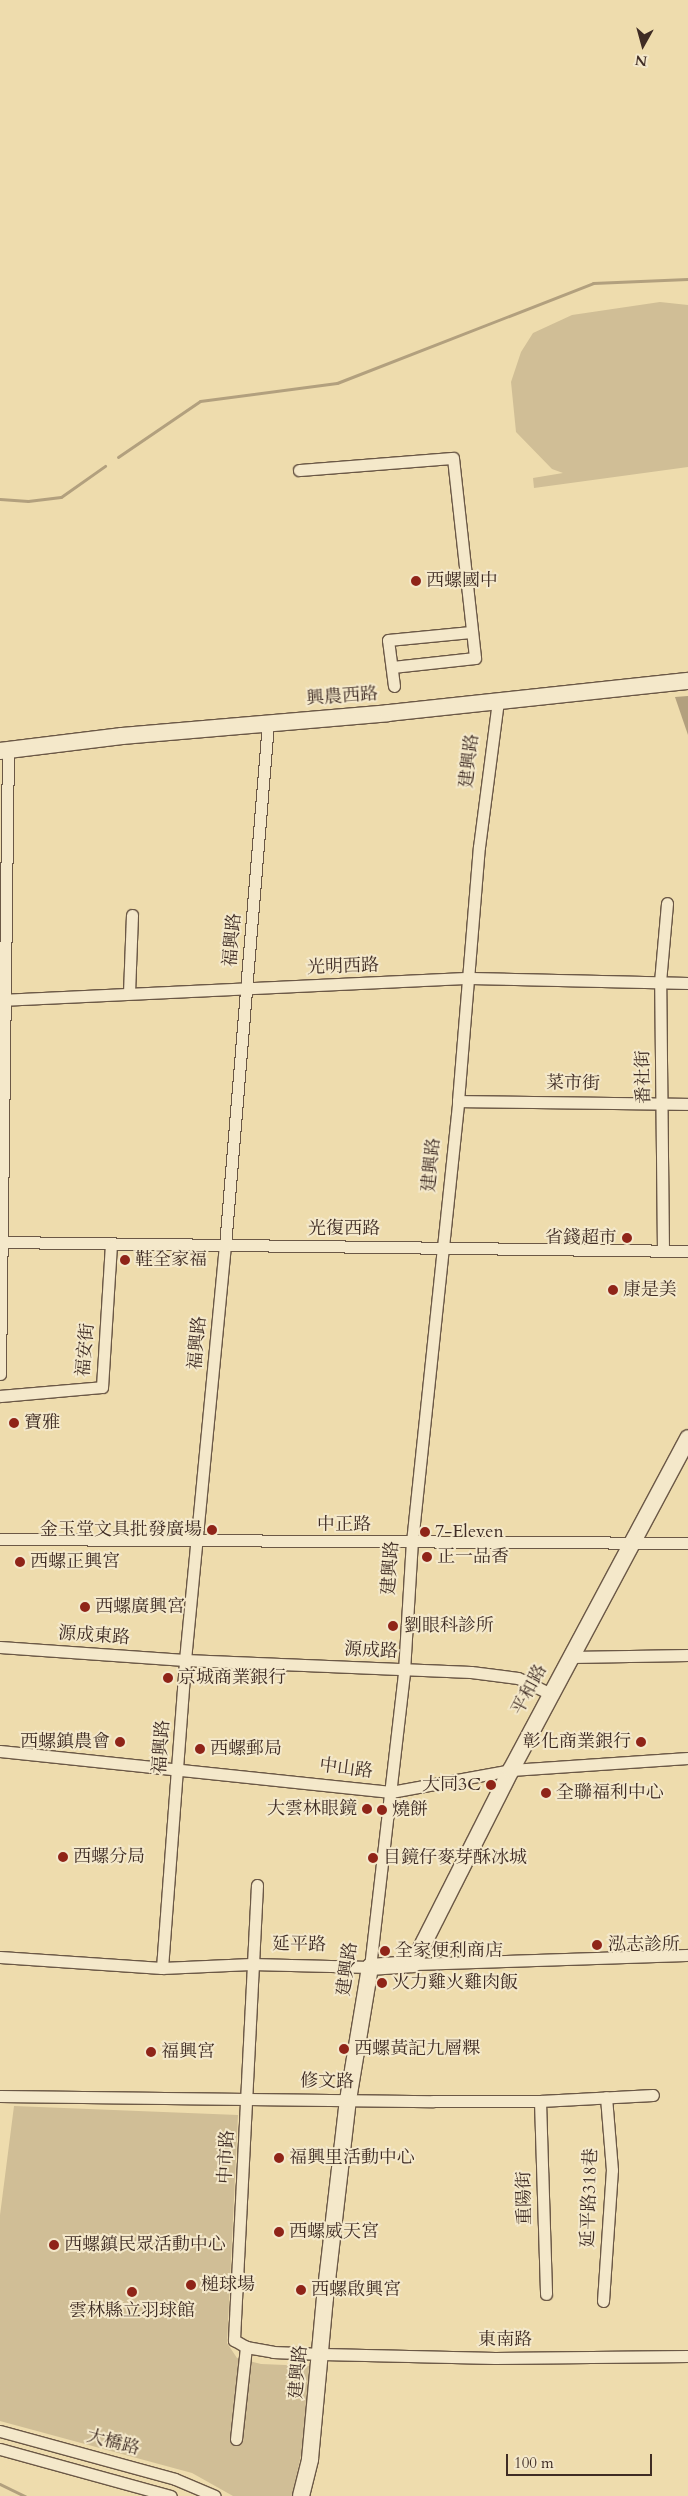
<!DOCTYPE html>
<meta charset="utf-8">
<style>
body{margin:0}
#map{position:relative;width:688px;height:2496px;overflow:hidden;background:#eedcad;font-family:Cardo,"Noto Serif TC",serif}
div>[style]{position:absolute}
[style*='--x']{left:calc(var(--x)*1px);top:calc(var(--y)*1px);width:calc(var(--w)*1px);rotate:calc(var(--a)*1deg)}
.green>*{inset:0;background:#d0be96}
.water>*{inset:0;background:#b2a07e}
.stream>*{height:3px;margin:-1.5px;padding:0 1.5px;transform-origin:1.5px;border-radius:1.5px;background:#b2a07e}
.roads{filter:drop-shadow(1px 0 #6b5846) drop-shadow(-1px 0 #6b5846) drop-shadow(0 1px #6b5846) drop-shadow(0 -1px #6b5846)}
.minor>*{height:11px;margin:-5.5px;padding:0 5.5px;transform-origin:5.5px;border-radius:5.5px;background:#f4e8ca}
.secondary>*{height:16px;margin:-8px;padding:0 8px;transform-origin:8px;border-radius:8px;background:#f4e8ca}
.dots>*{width:14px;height:14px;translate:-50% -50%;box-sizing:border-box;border:2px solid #f4e8ca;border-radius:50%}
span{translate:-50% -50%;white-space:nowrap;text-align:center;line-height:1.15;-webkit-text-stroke:4px #f4e8ca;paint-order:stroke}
.poi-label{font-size:18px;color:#3f2c24}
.left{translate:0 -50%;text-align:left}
.right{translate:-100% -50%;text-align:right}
.street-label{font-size:18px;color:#3f2c24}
.north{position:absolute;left:618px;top:20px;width:50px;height:50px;-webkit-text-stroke:4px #f4e8ca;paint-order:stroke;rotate:187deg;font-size:14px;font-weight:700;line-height:20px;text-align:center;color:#3f2c24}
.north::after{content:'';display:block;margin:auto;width:18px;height:22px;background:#3f2c24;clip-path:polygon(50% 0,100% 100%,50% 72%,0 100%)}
.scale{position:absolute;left:506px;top:2454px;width:146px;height:22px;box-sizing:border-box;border:2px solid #3f2c24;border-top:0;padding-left:6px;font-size:15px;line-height:18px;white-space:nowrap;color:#3f2c24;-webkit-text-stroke:4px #f4e8ca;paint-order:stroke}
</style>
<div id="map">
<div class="green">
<i style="clip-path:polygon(660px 302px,688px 305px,688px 467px,534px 488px,533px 478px,563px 473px,552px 469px,516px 432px,511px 382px,521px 352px,533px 333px,572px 315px)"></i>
<i style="clip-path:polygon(14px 2106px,238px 2115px,227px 2343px,237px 2358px,261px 2364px,310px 2366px,305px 2437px,292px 2496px,233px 2496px,192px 2473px,0 2421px,0 2215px)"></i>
</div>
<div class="water">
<i style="clip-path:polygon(688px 696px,688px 735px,675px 697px)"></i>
</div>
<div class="stream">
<i style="--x:118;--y:457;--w:99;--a:-34.3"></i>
<i style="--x:200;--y:401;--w:138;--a:-7.5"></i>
<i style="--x:337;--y:383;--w:275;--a:-21.3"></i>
<i style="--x:593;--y:283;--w:95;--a:-2.4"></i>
<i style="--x:0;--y:499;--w:28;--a:4"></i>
<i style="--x:28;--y:501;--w:33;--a:-7"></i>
<i style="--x:61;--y:497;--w:54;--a:-35.2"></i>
<i style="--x:0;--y:2484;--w:28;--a:26"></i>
</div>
<div class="roads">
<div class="minor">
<i style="--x:299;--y:470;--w:154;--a:-4.5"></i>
<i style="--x:453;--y:458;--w:201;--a:83.7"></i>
<i style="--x:475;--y:658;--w:83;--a:173.8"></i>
<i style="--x:394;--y:686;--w:46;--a:-97.4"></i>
<i style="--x:388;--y:640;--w:83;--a:-5.5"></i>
<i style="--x:129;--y:993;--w:78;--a:-87.8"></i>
<i style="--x:0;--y:1000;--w:471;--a:-2.7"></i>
<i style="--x:470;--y:978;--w:218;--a:1.3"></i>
<i style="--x:458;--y:1101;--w:230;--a:0.7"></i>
<i style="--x:0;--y:1242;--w:688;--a:0.75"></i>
<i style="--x:663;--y:1251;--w:269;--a:-90.6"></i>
<i style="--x:660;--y:982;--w:79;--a:-84.9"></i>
<i style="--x:0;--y:1374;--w:624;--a:-89.27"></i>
<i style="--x:0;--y:1396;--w:102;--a:-5"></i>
<i style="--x:102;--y:1387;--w:142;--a:-86.4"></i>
<i style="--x:0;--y:1539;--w:688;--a:0.33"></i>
<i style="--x:0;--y:1647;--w:185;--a:4"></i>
<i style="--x:185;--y:1660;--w:286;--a:2.4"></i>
<i style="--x:471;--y:1672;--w:47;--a:7.3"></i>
<i style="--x:518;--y:1678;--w:37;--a:26"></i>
<i style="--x:571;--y:1657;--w:117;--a:-1"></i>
<i style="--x:0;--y:1751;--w:393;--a:6"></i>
<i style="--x:391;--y:1792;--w:122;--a:-10.4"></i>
<i style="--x:511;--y:1770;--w:177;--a:-3.9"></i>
<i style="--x:257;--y:1885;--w:456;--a:92.9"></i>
<i style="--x:234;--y:2340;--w:14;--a:30"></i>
<i style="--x:246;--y:2347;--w:27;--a:10"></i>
<i style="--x:273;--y:2352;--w:49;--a:2.3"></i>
<i style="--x:322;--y:2354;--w:173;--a:1.3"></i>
<i style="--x:495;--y:2358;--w:193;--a:-0.6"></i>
<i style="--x:0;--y:1957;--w:162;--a:3.9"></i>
<i style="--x:162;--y:1968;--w:89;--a:-2.6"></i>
<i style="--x:251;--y:1964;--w:119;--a:1.4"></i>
<i style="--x:370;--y:1967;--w:298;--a:-83.4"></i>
<i style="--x:404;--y:1671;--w:129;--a:-86.5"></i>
<i style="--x:412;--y:1542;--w:443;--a:-84"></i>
<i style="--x:458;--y:1101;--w:255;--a:-85.3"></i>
<i style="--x:479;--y:847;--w:148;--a:-82.6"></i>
<i style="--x:413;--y:1964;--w:275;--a:-1.9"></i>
<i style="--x:162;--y:1968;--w:309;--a:-85.7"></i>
<i style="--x:185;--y:1660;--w:416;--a:-84.5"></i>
<i style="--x:225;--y:1246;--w:525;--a:-85.3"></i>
<i style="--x:0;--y:2096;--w:433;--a:0.7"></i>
<i style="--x:433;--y:2101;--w:107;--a:0"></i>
<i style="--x:540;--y:2101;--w:113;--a:-3"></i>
<i style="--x:540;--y:2101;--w:193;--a:88.2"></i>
<i style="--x:603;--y:2301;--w:131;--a:-86.1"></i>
<i style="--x:612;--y:2170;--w:73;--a:-94.7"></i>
<i style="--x:0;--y:2431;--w:181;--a:15.3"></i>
<i style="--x:175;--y:2479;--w:43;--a:23"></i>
<i style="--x:236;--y:2439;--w:93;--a:-83.8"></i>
<i style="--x:0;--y:2449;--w:177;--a:15.4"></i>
</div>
<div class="secondary">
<i style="--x:0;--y:751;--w:123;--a:-7"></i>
<i style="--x:122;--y:736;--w:267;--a:-4.9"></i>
<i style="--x:388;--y:713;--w:302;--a:-6.1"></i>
<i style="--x:301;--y:2496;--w:38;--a:-76"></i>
<i style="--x:310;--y:2459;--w:162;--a:-84.7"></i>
<i style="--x:325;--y:2298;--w:199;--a:-83.4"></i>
<i style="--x:348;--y:2100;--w:135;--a:-80.6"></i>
<i style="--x:370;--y:1967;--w:43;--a:-4"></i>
<i style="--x:413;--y:1964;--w:217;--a:-63.2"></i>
<i style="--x:511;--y:1770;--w:376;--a:-61.9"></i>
</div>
</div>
<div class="dots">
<i style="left:416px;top:581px;background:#8f2418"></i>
<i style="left:627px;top:1238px;background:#8f2418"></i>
<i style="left:125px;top:1260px;background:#8f2418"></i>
<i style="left:613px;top:1290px;background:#8f2418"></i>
<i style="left:14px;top:1423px;background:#8f2418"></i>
<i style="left:212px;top:1530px;background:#8f2418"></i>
<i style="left:425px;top:1532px;background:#8f2418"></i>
<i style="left:427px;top:1557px;background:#8f2418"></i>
<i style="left:20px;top:1562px;background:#8f2418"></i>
<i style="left:85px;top:1607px;background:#8f2418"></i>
<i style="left:393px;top:1626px;background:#8f2418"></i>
<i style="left:168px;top:1678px;background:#8f2418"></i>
<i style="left:120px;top:1742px;background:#8f2418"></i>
<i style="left:641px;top:1742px;background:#8f2418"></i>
<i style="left:200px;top:1749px;background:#8f2418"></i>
<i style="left:491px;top:1785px;background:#8f2418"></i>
<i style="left:546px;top:1793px;background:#8f2418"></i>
<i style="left:367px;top:1809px;background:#8f2418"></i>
<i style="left:382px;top:1810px;background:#8f2418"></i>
<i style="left:63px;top:1857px;background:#8f2418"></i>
<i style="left:373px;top:1858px;background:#8f2418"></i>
<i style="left:597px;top:1945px;background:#8f2418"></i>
<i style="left:385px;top:1951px;background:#8f2418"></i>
<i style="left:382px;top:1983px;background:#8f2418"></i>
<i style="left:344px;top:2049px;background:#8f2418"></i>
<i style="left:151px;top:2052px;background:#8f2418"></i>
<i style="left:279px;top:2158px;background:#8f2418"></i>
<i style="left:279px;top:2232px;background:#8f2418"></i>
<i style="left:54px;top:2245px;background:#8f2418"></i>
<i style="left:191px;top:2285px;background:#8f2418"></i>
<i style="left:301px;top:2290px;background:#8f2418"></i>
<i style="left:132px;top:2292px;background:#8f2418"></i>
</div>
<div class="poi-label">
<span class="left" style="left:426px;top:581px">西螺國中</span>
<span class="right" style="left:617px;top:1238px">省錢超市</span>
<span class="left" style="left:135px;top:1260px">鞋全家福</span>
<span class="left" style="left:623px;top:1290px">康是美</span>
<span class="left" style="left:24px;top:1423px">寶雅</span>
<span class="right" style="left:202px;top:1530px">金玉堂文具批發廣場</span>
<span class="left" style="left:435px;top:1532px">7-Eleven</span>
<span class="left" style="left:437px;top:1557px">正一品香</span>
<span class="left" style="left:30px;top:1562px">西螺正興宮</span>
<span class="left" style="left:95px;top:1607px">西螺廣興宮</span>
<span class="left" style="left:404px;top:1626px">劉眼科診所</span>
<span class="left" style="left:178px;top:1678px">京城商業銀行</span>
<span class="right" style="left:110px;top:1742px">西螺鎮農會</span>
<span class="right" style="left:631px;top:1742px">彰化商業銀行</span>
<span class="left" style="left:210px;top:1749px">西螺郵局</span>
<span class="right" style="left:481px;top:1785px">大同3C</span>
<span class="left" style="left:556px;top:1793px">全聯福利中心</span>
<span class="right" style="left:357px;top:1809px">大雲林眼鏡</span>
<span class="left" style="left:392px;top:1810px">燒餅</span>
<span class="left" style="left:73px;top:1857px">西螺分局</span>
<span class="left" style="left:383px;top:1858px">目鏡仔麥芽酥冰城</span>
<span class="left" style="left:608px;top:1945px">泓志診所</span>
<span class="left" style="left:395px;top:1951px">全家便利商店</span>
<span class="left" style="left:392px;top:1983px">火力雞火雞肉飯</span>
<span class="left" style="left:354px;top:2049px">西螺黃記九層粿</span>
<span class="left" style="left:161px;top:2052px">福興宮</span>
<span class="left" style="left:289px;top:2158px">福興里活動中心</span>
<span class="left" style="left:289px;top:2232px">西螺威天宮</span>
<span class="left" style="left:64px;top:2245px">西螺鎮民眾活動中心</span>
<span class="left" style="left:201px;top:2285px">槌球場</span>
<span class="left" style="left:311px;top:2290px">西螺啟興宮</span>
<span style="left:132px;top:2311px">雲林縣立羽球館</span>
</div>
<div class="street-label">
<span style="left:342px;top:697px;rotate:-4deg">興農西路</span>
<span style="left:470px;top:761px;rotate:-83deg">建興路</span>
<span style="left:233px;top:940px;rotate:-85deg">福興路</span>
<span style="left:343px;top:967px;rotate:-2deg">光明西路</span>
<span style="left:644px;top:1077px;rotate:-91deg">番社街</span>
<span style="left:573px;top:1084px;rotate:1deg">菜市街</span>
<span style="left:432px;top:1165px;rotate:-84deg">建興路</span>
<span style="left:344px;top:1229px">光復西路</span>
<span style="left:198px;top:1343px;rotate:-85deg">福興路</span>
<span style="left:86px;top:1350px;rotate:-85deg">福安街</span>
<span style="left:344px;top:1525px">中正路</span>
<span style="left:391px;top:1568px;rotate:-86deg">建興路</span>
<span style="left:94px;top:1636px;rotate:4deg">源成東路</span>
<span style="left:371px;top:1651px;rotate:3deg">源成路</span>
<span style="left:530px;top:1690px;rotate:-62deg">平和路</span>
<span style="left:162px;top:1747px;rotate:-86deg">福興路</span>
<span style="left:346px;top:1769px;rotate:7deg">中山路</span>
<span style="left:299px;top:1945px;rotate:1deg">延平路</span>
<span style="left:348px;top:1969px;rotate:-82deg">建興路</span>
<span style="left:327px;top:2082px;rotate:1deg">修文路</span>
<span style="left:227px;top:2157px;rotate:-87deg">中市路</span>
<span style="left:525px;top:2198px;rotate:-91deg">重陽街</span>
<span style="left:590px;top:2198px;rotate:-88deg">延平路318巷</span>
<span style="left:505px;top:2340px">東南路</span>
<span style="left:299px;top:2372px;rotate:-85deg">建興路</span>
<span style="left:113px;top:2443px;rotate:15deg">大橋路</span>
</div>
<div class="north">N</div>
<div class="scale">100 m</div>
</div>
